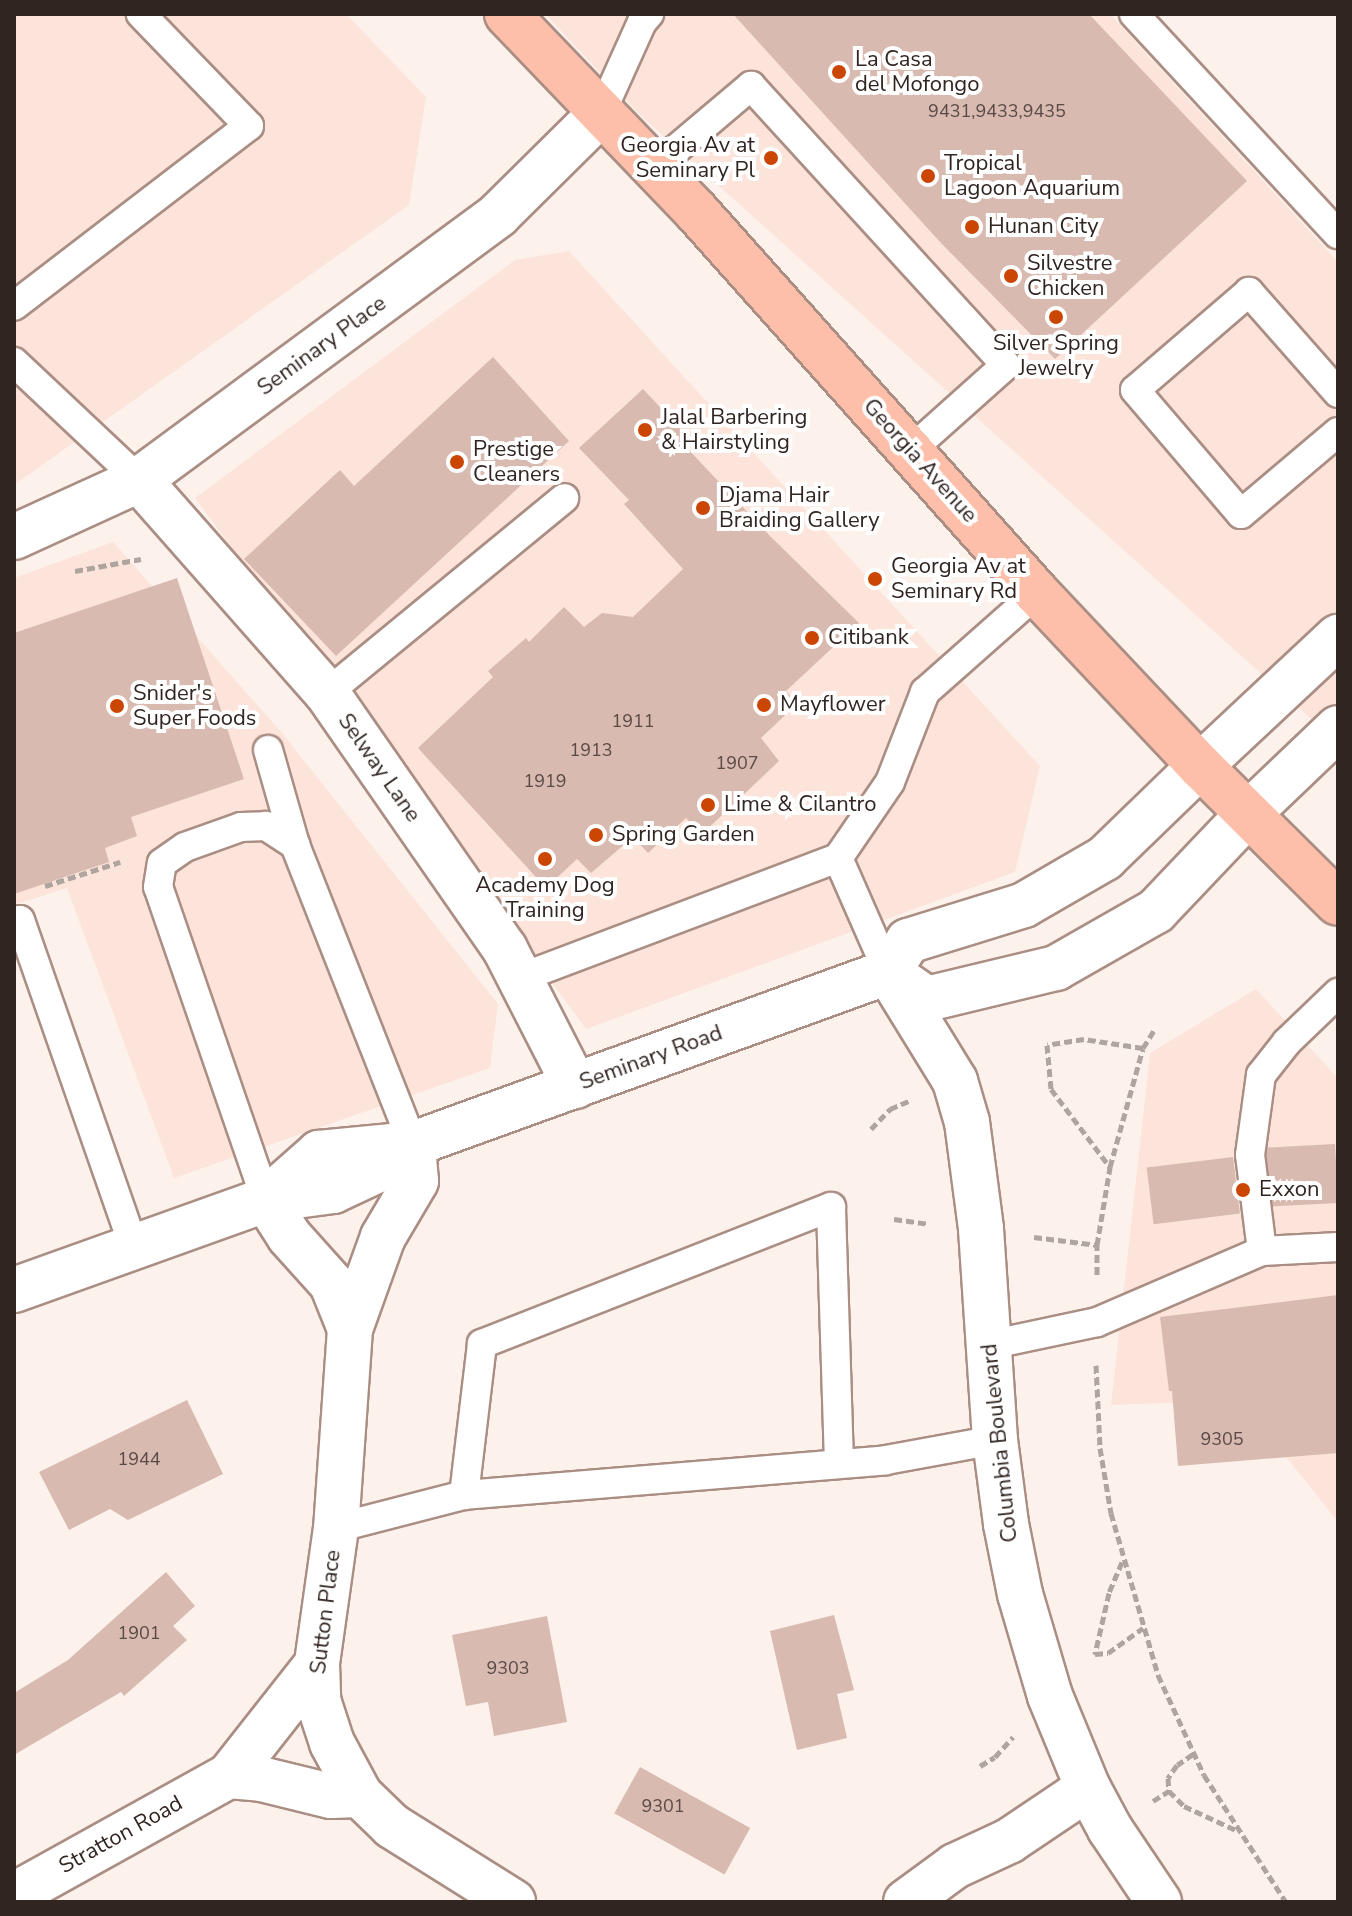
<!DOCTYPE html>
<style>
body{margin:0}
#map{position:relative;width:1352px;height:1916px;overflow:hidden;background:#fdf1ec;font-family:"Nunito Sans",sans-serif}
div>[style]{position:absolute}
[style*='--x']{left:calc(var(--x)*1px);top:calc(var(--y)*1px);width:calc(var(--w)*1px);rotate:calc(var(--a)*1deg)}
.built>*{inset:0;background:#fce4db}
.building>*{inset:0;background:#d8bab0;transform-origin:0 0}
.path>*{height:5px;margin-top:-2.5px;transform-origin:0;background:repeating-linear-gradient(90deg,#b0a49f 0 8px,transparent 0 12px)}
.roads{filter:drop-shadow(2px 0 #aa8e84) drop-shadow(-2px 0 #aa8e84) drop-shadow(0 2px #aa8e84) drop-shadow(0 -2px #aa8e84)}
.service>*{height:28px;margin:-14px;padding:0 14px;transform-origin:14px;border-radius:14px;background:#fff}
.minor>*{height:44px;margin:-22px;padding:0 22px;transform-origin:22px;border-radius:22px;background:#fff}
.tertiary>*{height:44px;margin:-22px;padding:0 22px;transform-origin:22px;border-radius:22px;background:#fff}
.secondary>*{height:44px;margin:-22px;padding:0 22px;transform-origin:22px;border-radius:22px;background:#fff}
.primary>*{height:44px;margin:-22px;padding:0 22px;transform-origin:22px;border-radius:22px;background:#febfaa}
.dots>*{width:22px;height:22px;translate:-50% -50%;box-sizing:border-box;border:4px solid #fff;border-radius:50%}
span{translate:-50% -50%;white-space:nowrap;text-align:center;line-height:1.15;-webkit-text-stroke:8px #fff;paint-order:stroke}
.number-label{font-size:18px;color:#5a4a45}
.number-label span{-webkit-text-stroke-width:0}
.poi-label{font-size:22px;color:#302521}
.left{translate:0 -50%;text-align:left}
.right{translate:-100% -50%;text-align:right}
.street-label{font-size:22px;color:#302521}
.frame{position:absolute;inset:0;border:16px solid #302521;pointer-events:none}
</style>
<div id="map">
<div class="built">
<i style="clip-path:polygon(14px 14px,346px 14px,426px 97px,409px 205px,14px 485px)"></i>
<i style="clip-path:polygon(545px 14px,1110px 14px,1338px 262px,1338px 743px,639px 114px)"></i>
<i style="clip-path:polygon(569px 251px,1040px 766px,1015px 872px,586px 1029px,195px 498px,515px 260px)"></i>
<i style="clip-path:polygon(113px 542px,282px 733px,498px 1004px,490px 1068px,174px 1178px,67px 888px,14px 905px,14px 578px)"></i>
<i style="clip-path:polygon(1256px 989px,1338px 1078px,1338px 1522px,1279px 1448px,1301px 1398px,1111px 1405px,1150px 1053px)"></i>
</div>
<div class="building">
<i style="clip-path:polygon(733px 14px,1089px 14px,1247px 181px,1055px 359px,940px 242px)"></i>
<i style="clip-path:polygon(493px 357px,569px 441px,336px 656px,244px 559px,340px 470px,354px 486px)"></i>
<i style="clip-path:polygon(643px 389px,691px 440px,685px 446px,770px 536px,859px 623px,786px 691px,797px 704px,761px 738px,779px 761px,701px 835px,686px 818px,648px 853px,633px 837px,591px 873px,577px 859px,546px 888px,418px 748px,493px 677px,488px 671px,526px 638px,529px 642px,564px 607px,584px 627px,602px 613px,633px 617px,683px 569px,624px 504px,629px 500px,579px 448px)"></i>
<i style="clip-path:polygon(177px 578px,244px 779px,131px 817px,137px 836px,105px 848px,109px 862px,14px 894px,14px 633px)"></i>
<i style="left:1335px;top:1144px;width:59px;height:69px;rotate:87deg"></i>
<i style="left:1233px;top:1157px;width:57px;height:87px;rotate:83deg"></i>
<i style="clip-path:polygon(1338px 1295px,1338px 1453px,1178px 1466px,1172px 1391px,1169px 1391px,1160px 1317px)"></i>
<i style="clip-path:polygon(187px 1400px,223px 1474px,128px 1520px,110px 1509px,69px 1530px,39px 1472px)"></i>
<i style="clip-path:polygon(166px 1572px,195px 1606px,173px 1626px,187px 1640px,124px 1696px,121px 1692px,14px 1755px,14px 1693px,68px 1660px)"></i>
<i style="clip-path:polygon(834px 1615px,854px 1690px,837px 1694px,847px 1738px,797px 1750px,770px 1631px)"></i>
<i style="clip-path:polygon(547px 1616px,567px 1722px,494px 1736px,488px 1702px,466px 1706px,452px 1635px)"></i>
<i style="left:640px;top:1767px;width:126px;height:53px;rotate:29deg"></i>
</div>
<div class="path">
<i style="--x:75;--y:571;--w:67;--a:-10.3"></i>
<i style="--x:45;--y:886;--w:79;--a:-17.7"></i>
<i style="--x:1143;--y:1048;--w:60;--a:-171.3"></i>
<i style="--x:1084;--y:1039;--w:37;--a:171"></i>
<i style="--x:1047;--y:1045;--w:44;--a:84.8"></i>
<i style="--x:1051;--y:1089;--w:98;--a:52.9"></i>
<i style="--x:1110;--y:1167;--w:123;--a:-74.5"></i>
<i style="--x:1143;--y:1048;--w:22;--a:-58"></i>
<i style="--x:871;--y:1129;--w:28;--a:-46"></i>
<i style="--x:890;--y:1109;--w:21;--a:-23"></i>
<i style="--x:894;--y:1219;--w:35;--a:8"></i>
<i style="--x:1034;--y:1237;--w:64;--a:7.2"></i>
<i style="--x:1097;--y:1275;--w:30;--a:-90"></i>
<i style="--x:1097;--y:1245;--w:79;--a:-80.5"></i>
<i style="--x:1096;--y:1365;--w:83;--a:87.2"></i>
<i style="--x:1100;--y:1448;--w:66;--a:80.4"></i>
<i style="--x:1111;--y:1513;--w:169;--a:73.8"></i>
<i style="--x:1158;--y:1675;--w:110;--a:65.3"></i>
<i style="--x:1204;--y:1775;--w:151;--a:57.2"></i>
<i style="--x:1122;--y:1562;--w:34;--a:113"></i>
<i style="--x:1109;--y:1593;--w:63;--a:102.9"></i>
<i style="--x:1095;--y:1654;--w:13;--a:-4"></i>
<i style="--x:1108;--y:1653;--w:43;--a:-35.5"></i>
<i style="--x:1193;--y:1754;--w:19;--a:145"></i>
<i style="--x:1177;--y:1765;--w:16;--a:125"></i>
<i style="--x:1168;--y:1778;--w:13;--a:86"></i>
<i style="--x:1169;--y:1791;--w:21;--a:45"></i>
<i style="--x:1184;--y:1806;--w:57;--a:24.8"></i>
<i style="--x:980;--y:1766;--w:17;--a:-31"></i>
<i style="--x:995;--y:1757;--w:27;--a:-48"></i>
<i style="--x:1153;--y:1801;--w:19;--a:-32"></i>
</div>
<div class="roads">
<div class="service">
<i style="--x:1134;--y:14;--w:300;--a:47.2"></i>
<i style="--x:601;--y:113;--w:100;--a:-65.7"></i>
<i style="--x:642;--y:22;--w:11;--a:-49"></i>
<i style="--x:655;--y:167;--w:126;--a:-40.2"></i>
<i style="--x:751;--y:86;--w:378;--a:47.6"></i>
<i style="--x:1006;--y:365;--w:127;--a:138.2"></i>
<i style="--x:14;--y:306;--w:296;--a:-37.5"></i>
<i style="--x:249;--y:126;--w:156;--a:-134"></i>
<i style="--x:14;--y:362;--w:172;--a:43.3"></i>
<i style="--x:1338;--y:393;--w:135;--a:-131.4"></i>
<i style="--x:1249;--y:292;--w:150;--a:139.3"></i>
<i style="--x:1135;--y:390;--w:163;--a:49.5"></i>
<i style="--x:1241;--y:514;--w:127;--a:-40.2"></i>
<i style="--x:327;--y:693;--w:307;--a:-39.4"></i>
<i style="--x:268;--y:750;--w:99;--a:74.1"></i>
<i style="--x:295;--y:845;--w:321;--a:68.5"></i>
<i style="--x:838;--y:858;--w:124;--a:66.3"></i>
<i style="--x:14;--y:922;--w:6;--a:-18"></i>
<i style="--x:20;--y:920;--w:346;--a:70.8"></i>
<i style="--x:520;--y:978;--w:340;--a:-20.7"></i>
<i style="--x:838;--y:858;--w:92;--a:-55.6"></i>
<i style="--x:890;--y:782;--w:97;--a:-68.7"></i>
<i style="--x:925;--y:692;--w:149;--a:-41.5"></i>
<i style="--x:266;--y:1200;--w:331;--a:-109"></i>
<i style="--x:158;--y:887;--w:24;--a:-81"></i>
<i style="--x:162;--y:863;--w:28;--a:-35"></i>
<i style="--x:185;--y:847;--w:59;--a:-19.7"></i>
<i style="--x:241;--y:827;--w:25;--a:-2"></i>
<i style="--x:266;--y:826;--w:35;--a:33"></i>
<i style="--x:1262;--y:1251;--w:76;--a:-3"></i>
<i style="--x:989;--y:1345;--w:110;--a:-12"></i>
<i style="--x:1097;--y:1322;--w:180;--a:-23.3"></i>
<i style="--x:1262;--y:1251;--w:97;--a:-97.1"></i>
<i style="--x:1250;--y:1155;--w:81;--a:-82.2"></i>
<i style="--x:1261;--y:1075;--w:42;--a:-51.8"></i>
<i style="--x:1287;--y:1042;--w:71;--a:-43.9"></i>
<i style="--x:839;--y:1463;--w:256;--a:-91.8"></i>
<i style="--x:831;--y:1207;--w:375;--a:158.6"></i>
<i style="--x:482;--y:1344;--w:152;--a:96.8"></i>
<i style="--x:464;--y:1495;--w:423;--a:-4.7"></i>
<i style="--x:886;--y:1460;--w:111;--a:-10.4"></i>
<i style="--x:336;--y:1528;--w:132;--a:-14.5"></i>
</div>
<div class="minor">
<i style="--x:139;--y:480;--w:284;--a:48.6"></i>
<i style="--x:327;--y:693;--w:312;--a:55.2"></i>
<i style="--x:505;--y:949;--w:154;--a:62.9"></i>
<i style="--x:888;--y:972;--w:128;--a:58.4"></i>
<i style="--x:955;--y:1081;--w:43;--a:73.7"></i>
<i style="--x:967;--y:1122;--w:108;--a:82.5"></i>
<i style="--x:981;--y:1229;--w:211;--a:86.2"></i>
<i style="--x:995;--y:1440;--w:85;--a:82.5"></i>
<i style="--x:1006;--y:1524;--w:71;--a:78.7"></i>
<i style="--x:1020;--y:1594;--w:106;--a:73.6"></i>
<i style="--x:1050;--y:1696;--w:100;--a:67.6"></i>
<i style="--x:1088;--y:1788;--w:47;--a:61.8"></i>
<i style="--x:1110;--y:1829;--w:88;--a:56.1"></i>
<i style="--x:266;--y:1200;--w:43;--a:57.4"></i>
<i style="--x:289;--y:1236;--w:64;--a:48.1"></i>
<i style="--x:332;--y:1284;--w:48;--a:68.2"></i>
<i style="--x:350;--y:1329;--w:199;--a:94"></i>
<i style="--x:336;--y:1528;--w:137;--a:98"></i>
<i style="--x:317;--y:1664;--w:36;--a:88"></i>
<i style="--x:318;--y:1700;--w:45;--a:72"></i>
<i style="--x:332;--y:1743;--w:59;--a:61.7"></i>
<i style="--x:360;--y:1795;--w:45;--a:44.1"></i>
<i style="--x:392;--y:1826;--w:143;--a:32.1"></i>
<i style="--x:350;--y:1329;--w:98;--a:-70.3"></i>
<i style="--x:383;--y:1237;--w:65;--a:-59.5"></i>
<i style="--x:416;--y:1181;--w:37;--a:-95"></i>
<i style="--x:317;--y:1664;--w:142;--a:128.2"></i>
<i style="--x:229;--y:1776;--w:32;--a:5"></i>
<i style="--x:261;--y:1779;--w:72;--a:13.7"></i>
<i style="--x:331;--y:1796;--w:29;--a:-2"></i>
<i style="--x:14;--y:1895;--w:246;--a:-29"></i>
<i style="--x:906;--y:1902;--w:61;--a:-36.3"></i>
<i style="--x:955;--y:1866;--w:60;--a:-24.8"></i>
<i style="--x:1009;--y:1841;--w:95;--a:-33.9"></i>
</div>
<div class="tertiary">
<i style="--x:14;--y:537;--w:137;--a:-24.5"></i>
<i style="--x:139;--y:480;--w:446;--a:-36.4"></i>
<i style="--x:498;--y:215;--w:145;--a:-44.7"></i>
<i style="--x:1200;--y:766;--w:189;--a:-43.1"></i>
<i style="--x:1248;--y:814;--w:124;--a:-43.7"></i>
</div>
<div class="secondary">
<i style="--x:888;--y:972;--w:47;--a:34.7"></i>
<i style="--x:927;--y:999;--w:133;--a:-13.5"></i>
<i style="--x:1056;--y:968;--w:115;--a:-29.7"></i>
<i style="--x:1156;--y:911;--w:134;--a:-46.5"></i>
<i style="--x:266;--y:1200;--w:71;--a:-41.6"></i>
<i style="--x:319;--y:1153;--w:94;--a:-5.5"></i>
<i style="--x:413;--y:1144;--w:505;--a:-19.91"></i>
<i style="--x:888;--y:972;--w:37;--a:-57"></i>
<i style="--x:908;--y:941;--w:121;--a:-17.2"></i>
<i style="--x:1024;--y:905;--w:94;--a:-30.1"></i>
<i style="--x:1105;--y:858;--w:132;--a:-44.1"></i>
<i style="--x:14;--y:1290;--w:268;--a:-19.7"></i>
<i style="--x:266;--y:1200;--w:68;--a:-7.7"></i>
<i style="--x:333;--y:1191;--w:50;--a:-25"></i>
<i style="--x:378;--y:1170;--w:36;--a:-37"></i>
</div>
<div class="primary">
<i style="--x:507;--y:14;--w:273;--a:46.2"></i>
<i style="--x:696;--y:211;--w:512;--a:48.25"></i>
<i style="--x:1037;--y:593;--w:238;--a:46.7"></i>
<i style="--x:1200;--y:766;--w:194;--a:44.8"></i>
</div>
</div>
<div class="dots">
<i style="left:839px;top:72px;background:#cb4602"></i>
<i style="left:771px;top:158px;background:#cb4602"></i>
<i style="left:928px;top:176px;background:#cb4602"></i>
<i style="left:972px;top:227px;background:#cb4602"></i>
<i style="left:1011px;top:276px;background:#cb4602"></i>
<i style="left:1056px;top:317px;background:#cb4602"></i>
<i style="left:645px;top:430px;background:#cb4602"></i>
<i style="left:457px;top:462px;background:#cb4602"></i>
<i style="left:703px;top:508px;background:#cb4602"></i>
<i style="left:875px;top:579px;background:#cb4602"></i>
<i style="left:812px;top:638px;background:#cb4602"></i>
<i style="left:764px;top:705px;background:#cb4602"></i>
<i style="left:117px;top:706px;background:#cb4602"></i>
<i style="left:708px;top:805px;background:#cb4602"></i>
<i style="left:596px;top:835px;background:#cb4602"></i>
<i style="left:545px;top:859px;background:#cb4602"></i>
<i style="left:1243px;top:1190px;background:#cb4602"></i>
</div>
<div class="number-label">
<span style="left:997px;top:111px">9431,9433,9435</span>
<span style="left:633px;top:721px">1911</span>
<span style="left:591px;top:750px">1913</span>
<span style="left:737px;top:763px">1907</span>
<span style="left:545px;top:781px">1919</span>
<span style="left:1222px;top:1439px">9305</span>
<span style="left:139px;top:1459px">1944</span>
<span style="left:139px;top:1633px">1901</span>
<span style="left:508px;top:1668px">9303</span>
<span style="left:663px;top:1806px">9301</span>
</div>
<div class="poi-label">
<span class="left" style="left:855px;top:72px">La Casa<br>del Mofongo</span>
<span class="right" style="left:755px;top:158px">Georgia Av at<br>Seminary Pl</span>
<span class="left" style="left:944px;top:176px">Tropical<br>Lagoon Aquarium</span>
<span class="left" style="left:988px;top:227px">Hunan City</span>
<span class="left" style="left:1027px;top:276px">Silvestre<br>Chicken</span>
<span style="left:1056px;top:356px">Silver Spring<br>Jewelry</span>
<span class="left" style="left:661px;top:430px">Jalal Barbering<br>&amp; Hairstyling</span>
<span class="left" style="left:473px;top:462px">Prestige<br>Cleaners</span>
<span class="left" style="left:719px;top:508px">Djama Hair<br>Braiding Gallery</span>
<span class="left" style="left:891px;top:579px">Georgia Av at<br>Seminary Rd</span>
<span class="left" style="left:828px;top:638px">Citibank</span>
<span class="left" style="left:133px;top:706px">Snider's<br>Super Foods</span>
<span class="left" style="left:780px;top:705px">Mayflower</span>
<span class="left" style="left:724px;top:805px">Lime &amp; Cilantro</span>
<span class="left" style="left:612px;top:835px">Spring Garden</span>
<span style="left:545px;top:898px">Academy Dog<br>Training</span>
<span class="left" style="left:1259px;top:1190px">Exxon</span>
</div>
<div class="street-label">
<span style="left:322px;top:346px;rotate:-36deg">Seminary Place</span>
<span style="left:920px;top:461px;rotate:48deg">Georgia Avenue</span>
<span style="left:379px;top:768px;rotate:55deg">Selway Lane</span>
<span style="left:651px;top:1058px;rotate:-20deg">Seminary Road</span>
<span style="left:1000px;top:1443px;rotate:-96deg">Columbia Boulevard</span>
<span style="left:326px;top:1612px;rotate:-83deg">Sutton Place</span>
<span style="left:121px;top:1835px;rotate:-29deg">Stratton Road</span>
</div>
<div class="frame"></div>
</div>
